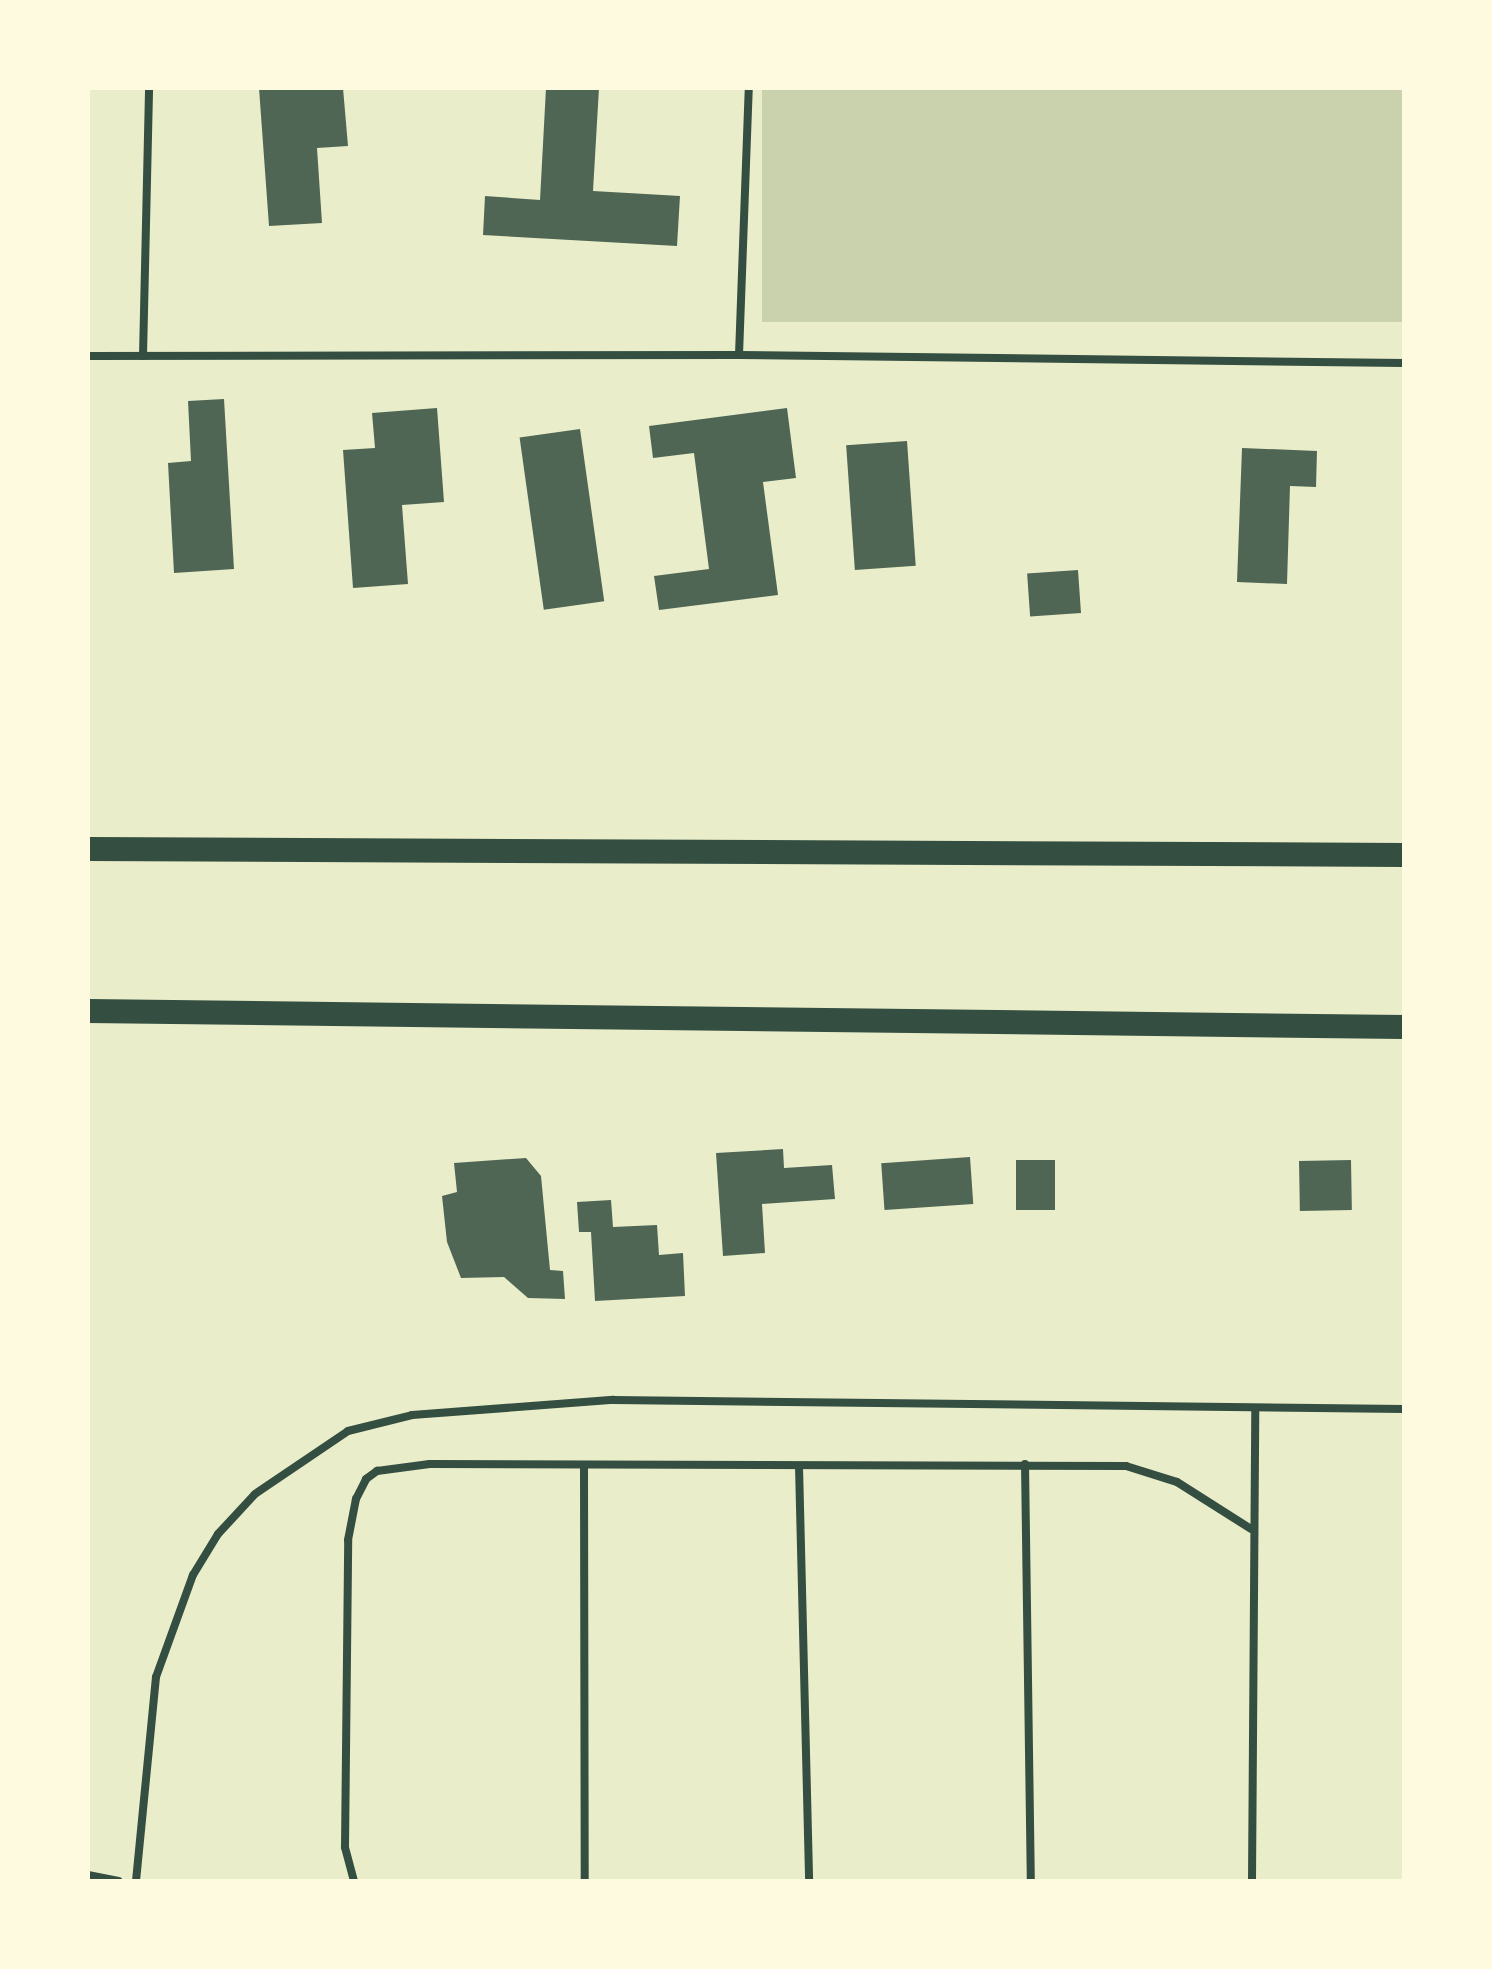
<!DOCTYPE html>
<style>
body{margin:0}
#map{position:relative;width:1492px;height:1969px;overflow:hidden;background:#e9edc9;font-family:Ubuntu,sans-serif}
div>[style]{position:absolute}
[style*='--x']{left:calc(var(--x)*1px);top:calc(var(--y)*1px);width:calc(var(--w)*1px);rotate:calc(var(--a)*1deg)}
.green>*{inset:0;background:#cad2ad;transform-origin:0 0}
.building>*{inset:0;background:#4f6655;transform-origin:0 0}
.minor>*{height:8px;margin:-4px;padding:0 4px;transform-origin:4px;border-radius:4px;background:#344e41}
.motorway>*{height:24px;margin:-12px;padding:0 12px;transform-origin:12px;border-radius:12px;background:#344e41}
span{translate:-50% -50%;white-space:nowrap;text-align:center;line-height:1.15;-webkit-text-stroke:6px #fefae0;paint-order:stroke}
.frame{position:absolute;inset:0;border:90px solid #fefae0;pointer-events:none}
</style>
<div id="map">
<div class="green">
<i style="left:762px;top:88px;width:642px;height:234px"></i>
</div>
<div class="building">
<i style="clip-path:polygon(259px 88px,343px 88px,348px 146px,317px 148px,322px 223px,269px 226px)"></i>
<i style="clip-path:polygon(546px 88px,599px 88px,593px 191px,680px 196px,677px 246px,483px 235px,485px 196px,540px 200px)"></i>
<i style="clip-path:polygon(224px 399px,234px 569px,174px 573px,168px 463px,191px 461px,188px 401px)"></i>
<i style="clip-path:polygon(437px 408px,444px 502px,402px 505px,408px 584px,353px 588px,343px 450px,375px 448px,372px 413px)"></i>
<i style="clip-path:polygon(787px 408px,796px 478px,763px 482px,778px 595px,659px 610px,654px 576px,709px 569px,694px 453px,653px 458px,649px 426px)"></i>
<i style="left:580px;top:429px;width:174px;height:61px;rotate:82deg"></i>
<i style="left:907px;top:441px;width:125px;height:61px;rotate:86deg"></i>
<i style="clip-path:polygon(1242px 448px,1317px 451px,1316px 487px,1290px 486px,1287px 584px,1237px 582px)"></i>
<i style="left:1078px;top:570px;width:43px;height:51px;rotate:86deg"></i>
<i style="clip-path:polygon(783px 1149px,784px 1168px,832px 1165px,835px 1199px,762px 1204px,765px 1253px,723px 1256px,716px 1153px)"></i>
<i style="left:970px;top:1157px;width:47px;height:89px;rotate:86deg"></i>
<i style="clip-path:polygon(526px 1158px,541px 1176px,550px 1270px,563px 1271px,565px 1299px,528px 1298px,504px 1277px,461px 1278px,447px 1242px,442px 1196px,457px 1192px,454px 1163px)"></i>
<i style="left:1016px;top:1160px;width:39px;height:50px"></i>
<i style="left:1351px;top:1160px;width:50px;height:52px;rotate:89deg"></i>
<i style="clip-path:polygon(611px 1200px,613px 1227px,657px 1225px,659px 1255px,683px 1253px,685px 1296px,595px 1301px,591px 1232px,579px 1232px,577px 1202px)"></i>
</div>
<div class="minor">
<i style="--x:739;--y:355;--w:267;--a:-87.9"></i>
<i style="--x:88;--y:356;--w:651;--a:-0.09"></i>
<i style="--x:739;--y:355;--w:665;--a:0.69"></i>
<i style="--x:143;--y:356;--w:268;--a:-88.7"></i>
<i style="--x:1025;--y:1464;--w:417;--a:89.2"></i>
<i style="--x:584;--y:1466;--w:415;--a:89.9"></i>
<i style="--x:799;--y:1466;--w:415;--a:88.6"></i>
<i style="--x:88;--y:1875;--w:31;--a:11"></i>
<i style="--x:136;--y:1881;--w:205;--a:-84.4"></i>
<i style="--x:156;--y:1677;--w:109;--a:-70.1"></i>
<i style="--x:193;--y:1575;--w:48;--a:-58.6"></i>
<i style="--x:218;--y:1534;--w:54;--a:-47.2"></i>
<i style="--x:255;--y:1494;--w:112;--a:-34.1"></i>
<i style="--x:348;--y:1431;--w:66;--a:-14"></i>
<i style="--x:412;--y:1415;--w:202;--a:-4.3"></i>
<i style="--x:613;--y:1400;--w:791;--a:0.65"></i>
<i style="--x:354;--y:1881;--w:35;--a:-105"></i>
<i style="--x:345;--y:1847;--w:307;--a:-89.4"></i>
<i style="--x:348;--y:1540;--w:42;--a:-79"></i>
<i style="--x:356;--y:1499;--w:22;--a:-63"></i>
<i style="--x:366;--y:1479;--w:14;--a:-36"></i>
<i style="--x:377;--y:1471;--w:53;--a:-7.5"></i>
<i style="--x:430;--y:1464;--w:696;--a:0.16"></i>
<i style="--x:1126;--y:1466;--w:53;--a:17.4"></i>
<i style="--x:1177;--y:1482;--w:88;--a:32.4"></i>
<i style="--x:1252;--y:1881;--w:472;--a:-89.6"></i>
</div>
<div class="motorway">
<i style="--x:88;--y:849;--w:1316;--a:0.26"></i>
<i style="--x:88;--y:1011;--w:1316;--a:0.7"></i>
</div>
<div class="frame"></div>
</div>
